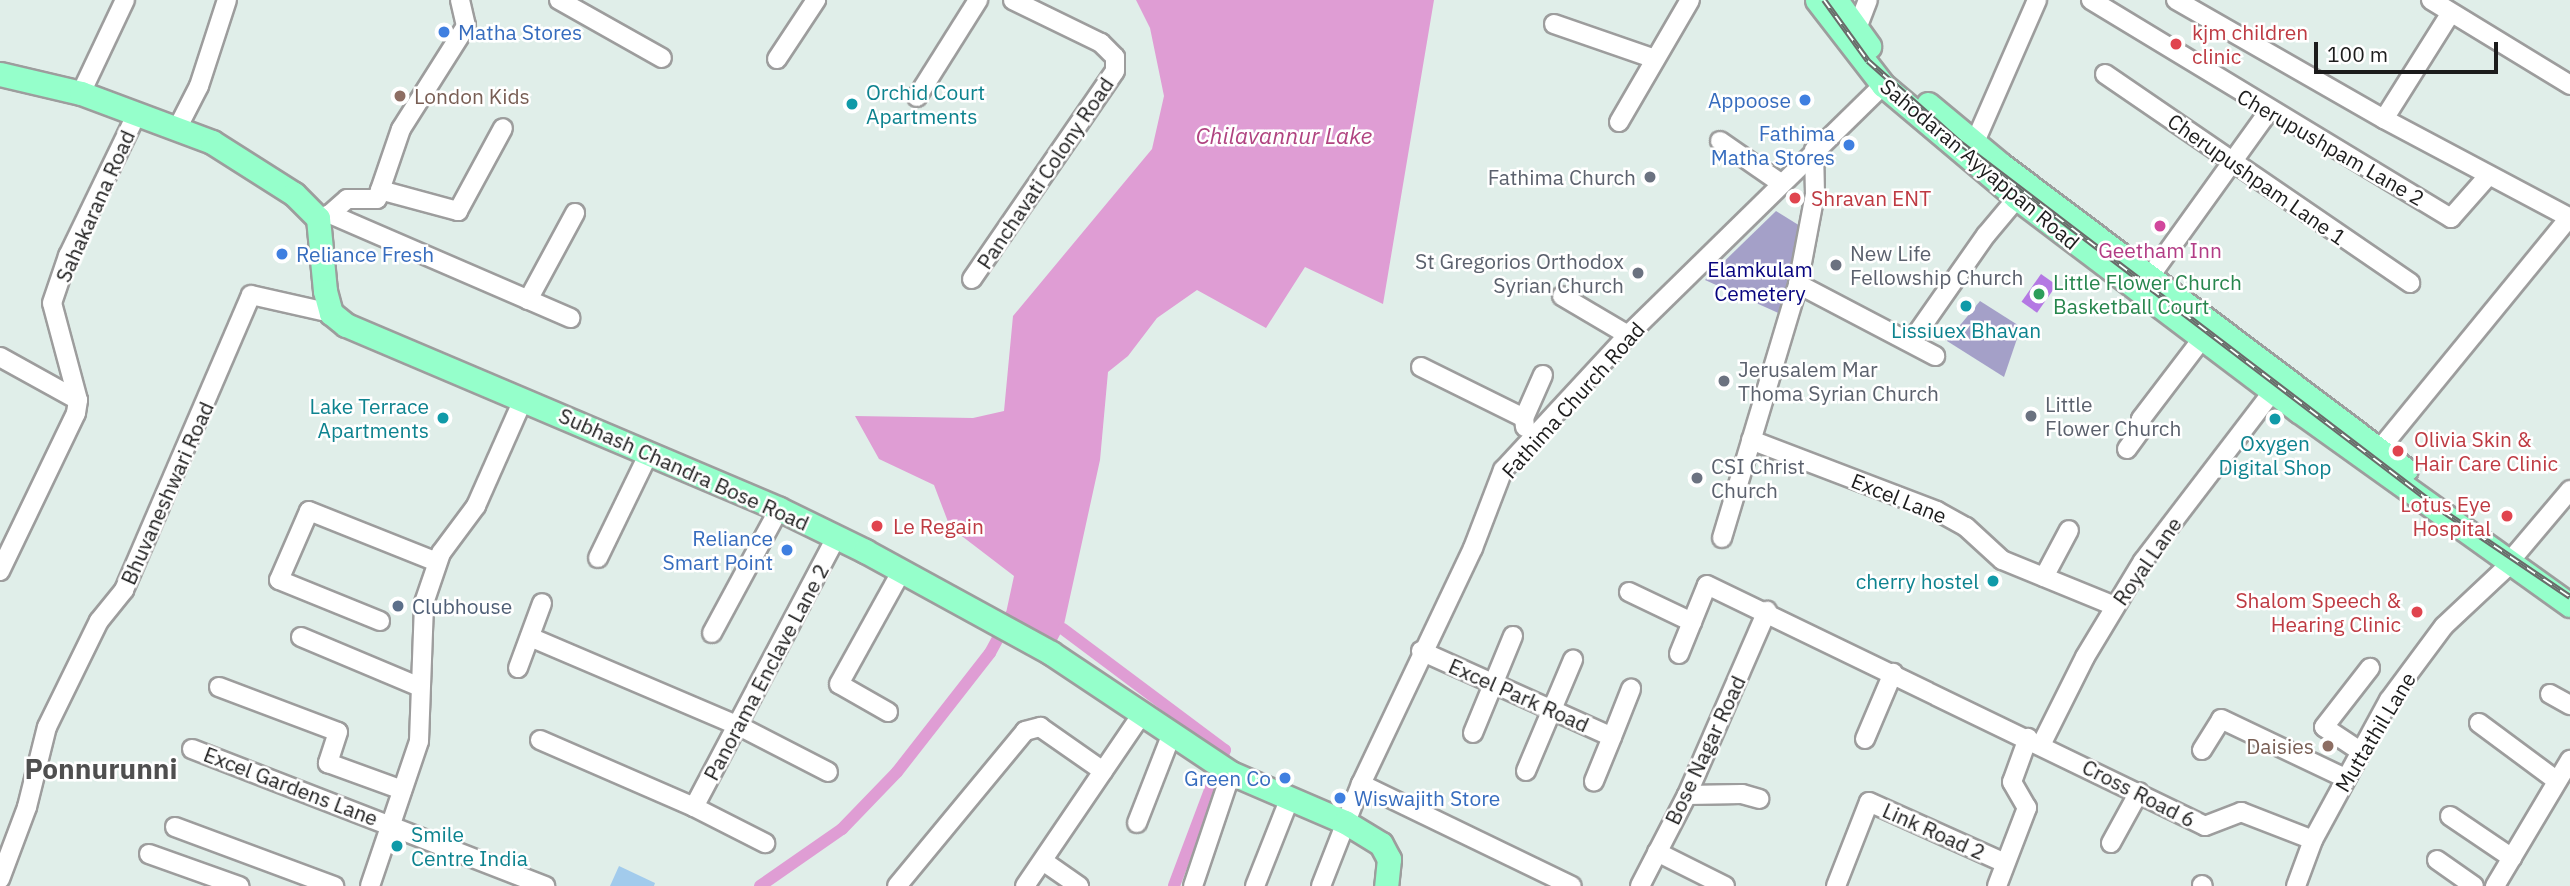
<!DOCTYPE html>
<style>
body{margin:0}
#map{position:relative;width:2570px;height:886px;overflow:hidden;background:#e0eee9;font-family:"IBM Plex Sans",sans-serif}
div>[style]{position:absolute}
[style*='--x']{left:calc(var(--x)*1px);top:calc(var(--y)*1px);width:calc(var(--w)*1px);rotate:calc(var(--a)*1deg)}
.grass>*{inset:0;background:#a2cbec}
.cemetery>*{inset:0;background:#a4a0c8}
.pitch>*{inset:0;background:#b478e3;transform-origin:0 0}
.water>*{inset:0;background:#df9dd4}
.canal>*{height:12px;margin:-6px;padding:0 6px;transform-origin:6px;border-radius:6px;background:#df9dd4}
.roads{filter:drop-shadow(2px 0 #9d9d9d) drop-shadow(-2px 0 #9d9d9d) drop-shadow(0 2px #9d9d9d) drop-shadow(0 -2px #9d9d9d)}
.minor>*{height:18px;margin:-9px;padding:0 9px;transform-origin:9px;border-radius:9px;background:#fff}
.major>*{height:23px;margin:-11.5px;padding:0 11.5px;transform-origin:11.5px;border-radius:11.5px;background:#95ffcb}
.rail>*{height:6px;margin-top:-3px;transform-origin:0;background:repeating-linear-gradient(90deg,#fff 0 10px,#6a6a6a 0 20px);box-sizing:border-box;border-block:2px solid #6a6a6a}
.dots>*{width:19px;height:19px;translate:-50% -50%;box-sizing:border-box;border:4px solid #fff;border-radius:50%}
span{translate:-50% -50%;white-space:nowrap;text-align:center;line-height:1.15;-webkit-text-stroke:5px #fff;paint-order:stroke}
.shop-label{font-size:21px;color:#366cbe}
.left{translate:0 -50%;text-align:left}
.right{translate:-100% -50%;text-align:right}
.health-label{font-size:21px;color:#be3a42}
.culture-label{font-size:21px;color:#0d838f}
.education-label{font-size:21px;color:#785e54}
.street-label{font-size:21px;color:#1c1c1c}
.worship-label{font-size:21px;color:#5b616d}
.hotel-label{font-size:21px;color:#b23c85}
.park-label{font-size:21px;color:#07047f}
.leisure-label{font-size:21px;color:#27864d}
.service-label{font-size:21px;color:#4e5e75}
.water-label{font-size:23px;color:#b04380;font-style:italic}
.district-label{font-size:28px;color:#4f4f4f;font-weight:700}
.scale{position:absolute;left:2314px;top:42px;width:184px;height:32px;box-sizing:border-box;border:4px solid #1c1c1c;border-top:0;padding-left:9px;font-size:21px;line-height:24px;white-space:nowrap;color:#1c1c1c;-webkit-text-stroke:5px #fff;paint-order:stroke}
</style>
<div id="map">
<div class="grass">
<i style="clip-path:polygon(619px 866px,655px 883px,654px 886px,610px 886px)"></i>
</div>
<div class="cemetery">
<i style="clip-path:polygon(1776px 211px,1805px 229px,1785px 316px,1705px 280px)"></i>
<i style="clip-path:polygon(1980px 301px,2021px 327px,2004px 377px,1947px 341px)"></i>
</div>
<div class="pitch">
<i style="left:2041px;top:274px;width:19px;height:34px;rotate:35deg"></i>
</div>
<div class="water">
<i style="clip-path:polygon(1136px 0,1434px 0,1383px 304px,1305px 267px,1266px 328px,1197px 290px,1157px 318px,1128px 356px,1108px 372px,1100px 460px,1063px 629px,1055px 644px,1006px 613px,1014px 576px,950px 527px,934px 485px,879px 459px,855px 416px,973px 418px,1004px 411px,1013px 316px,1152px 149px,1164px 96px,1150px 28px)"></i>
</div>
<div class="canal">
<i style="--x:1063;--y:629;--w:202;--a:36.8"></i>
<i style="--x:1225;--y:750;--w:145;--a:110.6"></i>
<i style="--x:760;--y:886;--w:100;--a:-34.8"></i>
<i style="--x:842;--y:829;--w:79;--a:-46"></i>
<i style="--x:897;--y:772;--w:151;--a:-52"></i>
<i style="--x:990;--y:653;--w:42;--a:-61.6"></i>
</div>
<div class="roads">
<div class="minor">
<i style="--x:559;--y:0;--w:118;--a:29.4"></i>
<i style="--x:2091;--y:0;--w:421;--a:31.2"></i>
<i style="--x:2451;--y:218;--w:57;--a:-48.5"></i>
<i style="--x:2176;--y:0;--w:240;--a:29.8"></i>
<i style="--x:2384;--y:119;--w:211;--a:28"></i>
<i style="--x:2431;--y:0;--w:163;--a:31.4"></i>
<i style="--x:1554;--y:24;--w:107;--a:19.1"></i>
<i style="--x:1856;--y:31;--w:33;--a:-69"></i>
<i style="--x:777;--y:59;--w:71;--a:-56.5"></i>
<i style="--x:2105;--y:74;--w:370;--a:34.4"></i>
<i style="--x:81;--y:93;--w:103;--a:-64.7"></i>
<i style="--x:917;--y:97;--w:115;--a:-57.8"></i>
<i style="--x:2384;--y:119;--w:124;--a:-57.8"></i>
<i style="--x:1619;--y:122;--w:141;--a:-59.8"></i>
<i style="--x:178;--y:127;--w:46;--a:-62.9"></i>
<i style="--x:199;--y:86;--w:90;--a:-72"></i>
<i style="--x:1720;--y:141;--w:75;--a:34.7"></i>
<i style="--x:1975;--y:142;--w:155;--a:-66.4"></i>
<i style="--x:380;--y:190;--w:81;--a:15.1"></i>
<i style="--x:458;--y:211;--w:94;--a:-61.5"></i>
<i style="--x:330;--y:214;--w:262;--a:23.4"></i>
<i style="--x:318;--y:218;--w:13;--a:-18"></i>
<i style="--x:330;--y:214;--w:23;--a:-41"></i>
<i style="--x:347;--y:199;--w:30;--a:0"></i>
<i style="--x:377;--y:199;--w:74;--a:-71.1"></i>
<i style="--x:401;--y:129;--w:122;--a:-57.7"></i>
<i style="--x:466;--y:26;--w:27;--a:-103"></i>
<i style="--x:2151;--y:275;--w:202;--a:-54.3"></i>
<i style="--x:972;--y:279;--w:252;--a:-55.5"></i>
<i style="--x:1115;--y:71;--w:14;--a:-90"></i>
<i style="--x:1115;--y:57;--w:20;--a:-135"></i>
<i style="--x:1101;--y:43;--w:98;--a:-154"></i>
<i style="--x:1798;--y:284;--w:155;--a:27.7"></i>
<i style="--x:1562;--y:296;--w:77;--a:30.6"></i>
<i style="--x:528;--y:300;--w:99;--a:-61.6"></i>
<i style="--x:1911;--y:342;--w:131;--a:-55"></i>
<i style="--x:1986;--y:235;--w:48;--a:-50"></i>
<i style="--x:0;--y:357;--w:89;--a:28.9"></i>
<i style="--x:1421;--y:367;--w:115;--a:26.3"></i>
<i style="--x:1525;--y:427;--w:9;--a:-96"></i>
<i style="--x:1524;--y:418;--w:47;--a:-66.2"></i>
<i style="--x:1751;--y:440;--w:199;--a:20.9"></i>
<i style="--x:1937;--y:511;--w:33;--a:29"></i>
<i style="--x:1966;--y:527;--w:49;--a:42.5"></i>
<i style="--x:2002;--y:560;--w:122;--a:22.2"></i>
<i style="--x:2127;--y:449;--w:26;--a:-54"></i>
<i style="--x:2142;--y:428;--w:9;--a:-96"></i>
<i style="--x:2141;--y:419;--w:101;--a:-52.7"></i>
<i style="--x:2379;--y:450;--w:301;--a:-50.7"></i>
<i style="--x:1722;--y:538;--w:265;--a:-73.3"></i>
<i style="--x:1798;--y:284;--w:92;--a:-79.3"></i>
<i style="--x:1815;--y:194;--w:44;--a:-91.3"></i>
<i style="--x:2516;--y:554;--w:84;--a:-49.8"></i>
<i style="--x:598;--y:558;--w:117;--a:-64.1"></i>
<i style="--x:0;--y:571;--w:175;--a:-64.3"></i>
<i style="--x:76;--y:413;--w:13;--a:-81"></i>
<i style="--x:78;--y:400;--w:100;--a:-105"></i>
<i style="--x:52;--y:303;--w:50;--a:-71.2"></i>
<i style="--x:68;--y:256;--w:159;--a:-64.2"></i>
<i style="--x:2044;--y:577;--w:53;--a:-62"></i>
<i style="--x:1629;--y:592;--w:70;--a:25.5"></i>
<i style="--x:380;--y:621;--w:109;--a:-157.9"></i>
<i style="--x:279;--y:580;--w:75;--a:-66.5"></i>
<i style="--x:309;--y:511;--w:138;--a:21.7"></i>
<i style="--x:712;--y:633;--w:141;--a:-61.6"></i>
<i style="--x:301;--y:637;--w:129;--a:22.8"></i>
<i style="--x:530;--y:637;--w:227;--a:23.1"></i>
<i style="--x:739;--y:726;--w:100;--a:27.3"></i>
<i style="--x:1421;--y:651;--w:209;--a:24.2"></i>
<i style="--x:1612;--y:737;--w:48;--a:112.2"></i>
<i style="--x:1679;--y:654;--w:74;--a:-67.9"></i>
<i style="--x:1707;--y:585;--w:553;--a:25.82"></i>
<i style="--x:2205;--y:826;--w:39;--a:-21"></i>
<i style="--x:2241;--y:812;--w:77;--a:21.3"></i>
<i style="--x:518;--y:668;--w:69;--a:-69.7"></i>
<i style="--x:219;--y:687;--w:127;--a:20.7"></i>
<i style="--x:338;--y:732;--w:33;--a:108"></i>
<i style="--x:328;--y:763;--w:79;--a:20"></i>
<i style="--x:2550;--y:694;--w:23;--a:29"></i>
<i style="--x:888;--y:712;--w:56;--a:-150.3"></i>
<i style="--x:839;--y:684;--w:128;--a:-61"></i>
<i style="--x:2479;--y:723;--w:97;--a:36.6"></i>
<i style="--x:1473;--y:733;--w:105;--a:-67.6"></i>
<i style="--x:1612;--y:737;--w:52;--a:-68.4"></i>
<i style="--x:1865;--y:739;--w:72;--a:-67"></i>
<i style="--x:540;--y:740;--w:168;--a:23.5"></i>
<i style="--x:694;--y:807;--w:80;--a:26.9"></i>
<i style="--x:2041;--y:745;--w:98;--a:-63.4"></i>
<i style="--x:2085;--y:657;--w:112;--a:-58.9"></i>
<i style="--x:2143;--y:561;--w:214;--a:-52.6"></i>
<i style="--x:192;--y:749;--w:379;--a:21.2"></i>
<i style="--x:2202;--y:750;--w:36;--a:-58"></i>
<i style="--x:2221;--y:719;--w:137;--a:25.4"></i>
<i style="--x:2360;--y:751;--w:43;--a:-146.3"></i>
<i style="--x:2324;--y:727;--w:75;--a:-52.1"></i>
<i style="--x:1526;--y:771;--w:121;--a:-67.1"></i>
<i style="--x:1361;--y:784;--w:234;--a:25.8"></i>
<i style="--x:1687;--y:795;--w:55;--a:-1"></i>
<i style="--x:1742;--y:794;--w:18;--a:16"></i>
<i style="--x:694;--y:807;--w:306;--a:-62.2"></i>
<i style="--x:2450;--y:816;--w:75;--a:34.1"></i>
<i style="--x:1137;--y:823;--w:97;--a:-68.7"></i>
<i style="--x:175;--y:827;--w:170;--a:20.4"></i>
<i style="--x:2111;--y:843;--w:58;--a:-61.2"></i>
<i style="--x:1657;--y:852;--w:76;--a:26.6"></i>
<i style="--x:149;--y:854;--w:96;--a:19.6"></i>
<i style="--x:2437;--y:860;--w:45;--a:35.1"></i>
<i style="--x:1043;--y:861;--w:44;--a:34.8"></i>
<i style="--x:0;--y:879;--w:77;--a:-69.4"></i>
<i style="--x:27;--y:807;--w:82;--a:-76"></i>
<i style="--x:47;--y:727;--w:118;--a:-63.9"></i>
<i style="--x:99;--y:621;--w:40;--a:-51"></i>
<i style="--x:124;--y:590;--w:321;--a:-66.7"></i>
<i style="--x:251;--y:295;--w:82;--a:12.7"></i>
<i style="--x:2202;--y:885;--w:1;--a:45"></i>
<i style="--x:370;--y:886;--w:153;--a:-71.3"></i>
<i style="--x:419;--y:741;--w:138;--a:-87.9"></i>
<i style="--x:424;--y:603;--w:53;--a:-71.2"></i>
<i style="--x:441;--y:553;--w:59;--a:-53.3"></i>
<i style="--x:476;--y:506;--w:116;--a:-66.1"></i>
<i style="--x:897;--y:886;--w:201;--a:-50.4"></i>
<i style="--x:1025;--y:731;--w:16;--a:-15"></i>
<i style="--x:1040;--y:727;--w:77;--a:34.9"></i>
<i style="--x:1025;--y:886;--w:208;--a:-55.8"></i>
<i style="--x:1193;--y:886;--w:119;--a:-71.4"></i>
<i style="--x:1255;--y:886;--w:92;--a:-68.4"></i>
<i style="--x:1321;--y:886;--w:110;--a:-68.6"></i>
<i style="--x:1361;--y:784;--w:261;--a:-64.6"></i>
<i style="--x:1473;--y:548;--w:84;--a:-69"></i>
<i style="--x:1503;--y:470;--w:184;--a:-47.2"></i>
<i style="--x:1628;--y:335;--w:357;--a:-44.4"></i>
<i style="--x:1640;--y:886;--w:102;--a:-62.7"></i>
<i style="--x:1687;--y:795;--w:201;--a:-66.5"></i>
<i style="--x:1836;--y:886;--w:90;--a:-68.6"></i>
<i style="--x:1869;--y:802;--w:149;--a:24.2"></i>
<i style="--x:1997;--y:886;--w:84;--a:-69"></i>
<i style="--x:2027;--y:808;--w:30;--a:-120"></i>
<i style="--x:2012;--y:782;--w:47;--a:-70"></i>
<i style="--x:2296;--y:886;--w:49;--a:-69.7"></i>
<i style="--x:2313;--y:840;--w:159;--a:-61.5"></i>
<i style="--x:2389;--y:700;--w:92;--a:-53.4"></i>
<i style="--x:2444;--y:626;--w:89;--a:-43.2"></i>
<i style="--x:2495;--y:886;--w:147;--a:-59.2"></i>
</div>
<div class="major">
<i style="--x:1817;--y:0;--w:108;--a:52.2"></i>
<i style="--x:1883;--y:85;--w:175;--a:40.1"></i>
<i style="--x:2017;--y:198;--w:353;--a:37.1"></i>
<i style="--x:2299;--y:411;--w:333;--a:35.6"></i>
<i style="--x:1836;--y:0;--w:57;--a:54.3"></i>
<i style="--x:0;--y:74;--w:83;--a:13.2"></i>
<i style="--x:81;--y:93;--w:140;--a:20.5"></i>
<i style="--x:212;--y:142;--w:97;--a:32.4"></i>
<i style="--x:294;--y:194;--w:34;--a:45"></i>
<i style="--x:318;--y:218;--w:73;--a:84.5"></i>
<i style="--x:325;--y:291;--w:23;--a:75"></i>
<i style="--x:331;--y:313;--w:19;--a:39"></i>
<i style="--x:346;--y:325;--w:470;--a:23"></i>
<i style="--x:779;--y:509;--w:96;--a:26"></i>
<i style="--x:865;--y:551;--w:212;--a:28.7"></i>
<i style="--x:1051;--y:653;--w:216;--a:33.7"></i>
<i style="--x:1231;--y:773;--w:124;--a:23.3"></i>
<i style="--x:1345;--y:822;--w:42;--a:31.4"></i>
<i style="--x:1381;--y:844;--w:17;--a:62"></i>
<i style="--x:1389;--y:859;--w:27;--a:96"></i>
<i style="--x:1928;--y:104;--w:94;--a:39.8"></i>
<i style="--x:2000;--y:164;--w:508;--a:37.01"></i>
</div>
</div>
<div class="rail">
<i style="--x:1824;--y:0;--w:75;--a:54.2"></i>
<i style="--x:1868;--y:61;--w:123;--a:41.7"></i>
<i style="--x:1960;--y:143;--w:609;--a:37.32"></i>
<i style="--x:2444;--y:512;--w:152;--a:34"></i>
</div>
<div class="dots">
<i style="left:444px;top:32px;background:#3f7fe0"></i>
<i style="left:2176px;top:44px;background:#e0444e"></i>
<i style="left:400px;top:96px;background:#8d6e63"></i>
<i style="left:1805px;top:100px;background:#3f7fe0"></i>
<i style="left:852px;top:104px;background:#0f9aa8"></i>
<i style="left:1849px;top:145px;background:#3f7fe0"></i>
<i style="left:1650px;top:177px;background:#6b7280"></i>
<i style="left:1795px;top:198px;background:#e0444e"></i>
<i style="left:2160px;top:226px;background:#d1479c"></i>
<i style="left:282px;top:254px;background:#3f7fe0"></i>
<i style="left:1836px;top:265px;background:#6b7280"></i>
<i style="left:1638px;top:273px;background:#6b7280"></i>
<i style="left:2039px;top:294px;background:#2e9e5b"></i>
<i style="left:1966px;top:306px;background:#0f9aa8"></i>
<i style="left:1724px;top:381px;background:#6b7280"></i>
<i style="left:2031px;top:416px;background:#6b7280"></i>
<i style="left:443px;top:418px;background:#0f9aa8"></i>
<i style="left:2275px;top:419px;background:#0f9aa8"></i>
<i style="left:2398px;top:451px;background:#e0444e"></i>
<i style="left:1697px;top:478px;background:#6b7280"></i>
<i style="left:2507px;top:516px;background:#e0444e"></i>
<i style="left:877px;top:526px;background:#e0444e"></i>
<i style="left:787px;top:550px;background:#3f7fe0"></i>
<i style="left:1993px;top:581px;background:#0f9aa8"></i>
<i style="left:398px;top:606px;background:#5c6f8a"></i>
<i style="left:2417px;top:612px;background:#e0444e"></i>
<i style="left:2328px;top:746px;background:#8d6e63"></i>
<i style="left:1285px;top:778px;background:#3f7fe0"></i>
<i style="left:1340px;top:798px;background:#3f7fe0"></i>
<i style="left:397px;top:846px;background:#0f9aa8"></i>
</div>
<div class="shop-label">
<span class="left" style="left:458px;top:32px">Matha Stores</span>
<span class="right" style="left:1791px;top:100px">Appoose</span>
<span class="right" style="left:1835px;top:145px">Fathima<br>Matha Stores</span>
<span class="left" style="left:296px;top:254px">Reliance Fresh</span>
<span class="right" style="left:773px;top:550px">Reliance<br>Smart Point</span>
<span class="right" style="left:1271px;top:778px">Green Co</span>
<span class="left" style="left:1354px;top:798px">Wiswajith Store</span>
</div>
<div class="health-label">
<span class="left" style="left:2192px;top:44px">kjm children<br>clinic</span>
<span class="left" style="left:1811px;top:198px">Shravan ENT</span>
<span class="left" style="left:2414px;top:451px">Olivia Skin &amp;<br>Hair Care Clinic</span>
<span class="right" style="left:2491px;top:516px">Lotus Eye<br>Hospital</span>
<span class="left" style="left:893px;top:526px">Le Regain</span>
<span class="right" style="left:2401px;top:612px">Shalom Speech &amp;<br>Hearing Clinic</span>
</div>
<div class="culture-label">
<span class="left" style="left:866px;top:104px">Orchid Court<br>Apartments</span>
<span style="left:1966px;top:330px">Lissiuex Bhavan</span>
<span class="right" style="left:429px;top:418px">Lake Terrace<br>Apartments</span>
<span style="left:2275px;top:455px">Oxygen<br>Digital Shop</span>
<span class="right" style="left:1979px;top:581px">cherry hostel</span>
<span class="left" style="left:411px;top:846px">Smile<br>Centre India</span>
</div>
<div class="education-label">
<span class="left" style="left:414px;top:96px">London Kids</span>
<span class="right" style="left:2314px;top:746px">Daisies</span>
</div>
<div class="street-label">
<span style="left:2331px;top:147px;rotate:30deg">Cherupushpam Lane 2</span>
<span style="left:1980px;top:164px;rotate:40deg">Sahodaran Ayyappan Road</span>
<span style="left:1045px;top:173px;rotate:-56deg">Panchavati Colony Road</span>
<span style="left:2257px;top:179px;rotate:35deg">Cherupushpam Lane 1</span>
<span style="left:95px;top:206px;rotate:-66deg">Sahakarana Road</span>
<span style="left:1573px;top:400px;rotate:-48deg">Fathima Church Road</span>
<span style="left:684px;top:469px;rotate:24deg">Subhash Chandra Bose Road</span>
<span style="left:167px;top:493px;rotate:-66deg">Bhuvaneshwari Road</span>
<span style="left:1899px;top:498px;rotate:22deg">Excel Lane</span>
<span style="left:2147px;top:561px;rotate:-55deg">Royal Lane</span>
<span style="left:766px;top:672px;rotate:-62deg">Panorama Enclave Lane 2</span>
<span style="left:1519px;top:695px;rotate:24deg">Excel Park Road</span>
<span style="left:2375px;top:732px;rotate:-59deg">Muttathil Lane</span>
<span style="left:1705px;top:750px;rotate:-65deg">Bose Nagar Road</span>
<span style="left:291px;top:786px;rotate:21deg">Excel Gardens Lane</span>
<span style="left:2139px;top:793px;rotate:27deg">Cross Road 6</span>
<span style="left:1934px;top:831px;rotate:24deg">Link Road 2</span>
</div>
<div class="worship-label">
<span class="right" style="left:1636px;top:177px">Fathima Church</span>
<span class="left" style="left:1850px;top:265px">New Life<br>Fellowship Church</span>
<span class="right" style="left:1624px;top:273px">St Gregorios Orthodox<br>Syrian Church</span>
<span class="left" style="left:1738px;top:381px">Jerusalem Mar<br>Thoma Syrian Church</span>
<span class="left" style="left:2045px;top:416px">Little<br>Flower Church</span>
<span class="left" style="left:1711px;top:478px">CSI Christ<br>Church</span>
</div>
<div class="hotel-label">
<span style="left:2160px;top:250px">Geetham Inn</span>
</div>
<div class="park-label">
<span style="left:1760px;top:281px">Elamkulam<br>Cemetery</span>
</div>
<div class="leisure-label">
<span class="left" style="left:2053px;top:294px">Little Flower Church<br>Basketball Court</span>
</div>
<div class="service-label">
<span class="left" style="left:412px;top:606px">Clubhouse</span>
</div>
<div class="water-label">
<span style="left:1284px;top:135px">Chilavannur Lake</span>
</div>
<div class="district-label">
<span style="left:101px;top:769px">Ponnurunni</span>
</div>
<div class="scale">100 m</div>
</div>
